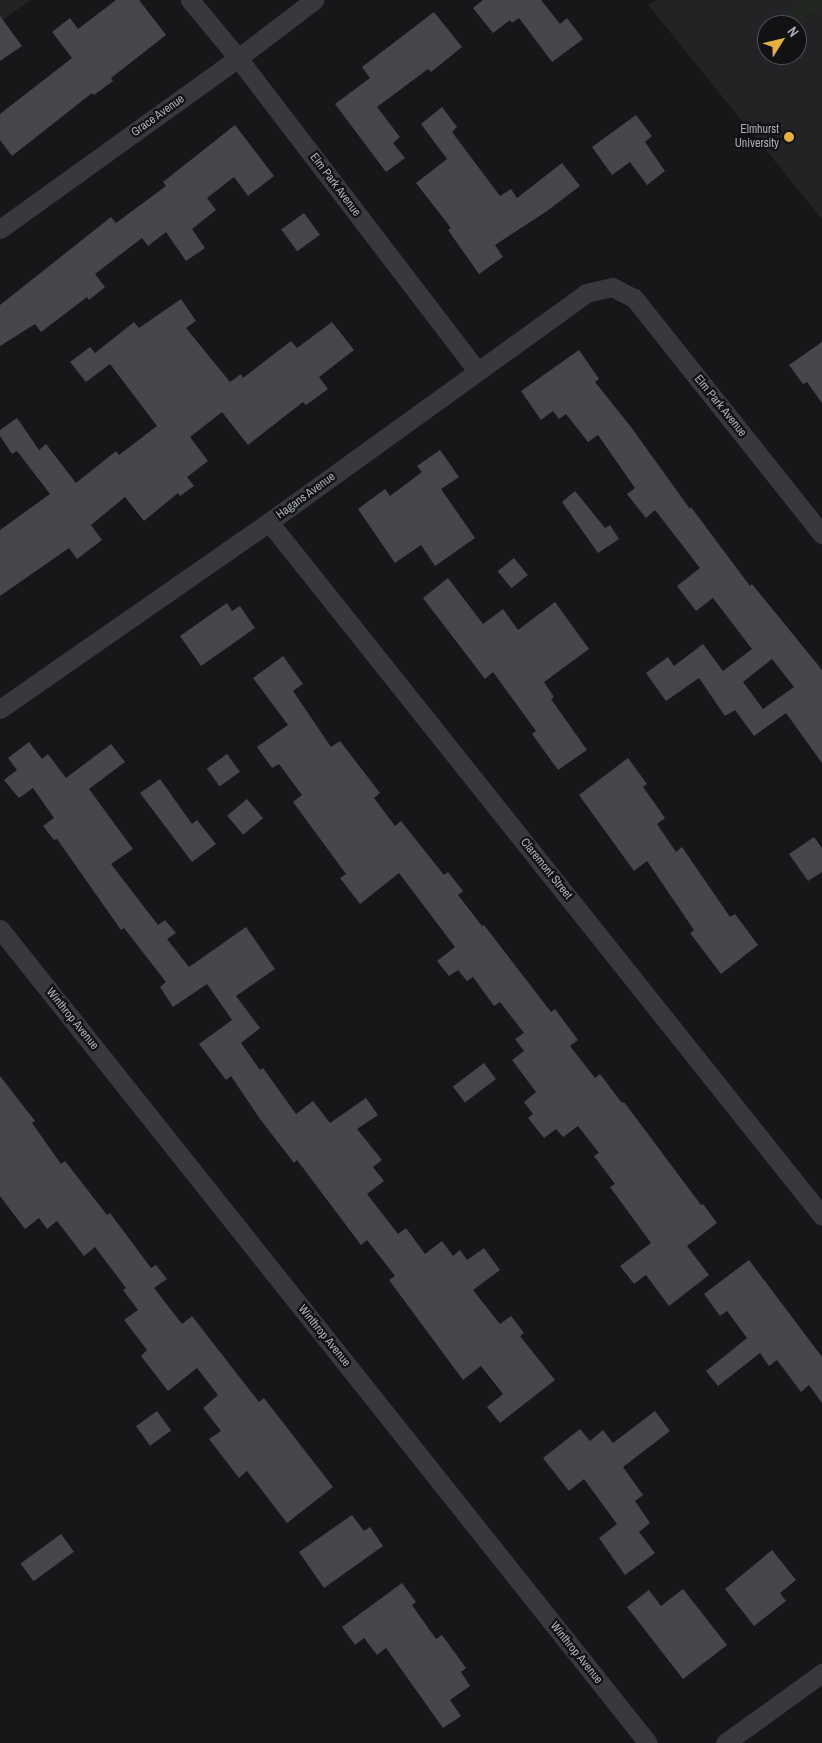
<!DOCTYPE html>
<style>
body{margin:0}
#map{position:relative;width:822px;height:1743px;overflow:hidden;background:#171719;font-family:"Archivo Narrow",sans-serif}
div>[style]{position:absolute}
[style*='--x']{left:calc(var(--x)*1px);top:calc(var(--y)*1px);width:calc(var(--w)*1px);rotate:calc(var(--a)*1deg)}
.built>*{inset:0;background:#232326}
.green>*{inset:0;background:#212822}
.building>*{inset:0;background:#46474c;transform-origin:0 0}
.minor>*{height:19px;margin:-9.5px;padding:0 9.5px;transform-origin:9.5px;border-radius:9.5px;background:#38393d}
.dots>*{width:14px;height:14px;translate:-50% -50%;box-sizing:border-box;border:2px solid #121214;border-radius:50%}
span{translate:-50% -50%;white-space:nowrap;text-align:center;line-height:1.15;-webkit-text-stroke:4.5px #121214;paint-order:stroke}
.street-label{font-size:12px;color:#aaaeb8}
.poi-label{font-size:12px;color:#aaaeb8}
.right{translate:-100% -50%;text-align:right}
.north{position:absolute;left:757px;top:15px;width:50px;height:50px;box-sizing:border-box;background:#121214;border:1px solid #4f5056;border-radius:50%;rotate:54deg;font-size:14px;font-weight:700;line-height:20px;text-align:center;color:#aaaeb8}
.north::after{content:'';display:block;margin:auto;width:18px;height:22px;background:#e5af43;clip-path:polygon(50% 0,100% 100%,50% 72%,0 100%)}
</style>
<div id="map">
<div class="built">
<i style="clip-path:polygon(0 0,30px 0,0 22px)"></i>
<i style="clip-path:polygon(evenodd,655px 0,822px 0,822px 219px,648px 5px,655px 0,767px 25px,797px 25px,797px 55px,767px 55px,767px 25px)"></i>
</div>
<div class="green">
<i style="clip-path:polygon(808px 0,822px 0,822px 6px,794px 25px,773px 25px)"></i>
</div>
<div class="building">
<i style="clip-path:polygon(116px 0,139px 0,166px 35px,111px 78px,113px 81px,94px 95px,92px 93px,12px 156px,0 140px,0 114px,72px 58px,52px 32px,70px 18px,78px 29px)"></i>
<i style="clip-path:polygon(483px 0,541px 0,560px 24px,567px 18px,583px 39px,552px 62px,519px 18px,512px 23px,510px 20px,493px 33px,473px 8px)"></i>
<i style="clip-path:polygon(434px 12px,462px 47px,431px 72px,428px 69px,377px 107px,400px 137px,393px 143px,405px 158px,386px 172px,335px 104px,370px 78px,362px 67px)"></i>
<i style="clip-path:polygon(0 16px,22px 46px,0 61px)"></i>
<i style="clip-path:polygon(442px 107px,457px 127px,452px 132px,500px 196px,511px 189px,517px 198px,562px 163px,580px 186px,547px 211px,495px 245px,503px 257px,479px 274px,448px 230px,451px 228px,416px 183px,447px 159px,421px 124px)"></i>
<i style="clip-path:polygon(636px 115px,652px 136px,645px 142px,665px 171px,647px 185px,630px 162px,612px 175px,592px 147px)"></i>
<i style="clip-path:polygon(235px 125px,274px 176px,248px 196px,234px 177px,207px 198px,216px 210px,192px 229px,205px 248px,186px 261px,166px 232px,148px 246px,142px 238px,95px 274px,105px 287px,89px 300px,87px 297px,41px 332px,35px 324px,0 346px,0 305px,111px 217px,116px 223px,166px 186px,163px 182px)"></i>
<i style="left:304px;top:213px;width:27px;height:28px;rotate:54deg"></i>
<i style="clip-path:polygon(181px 299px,196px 321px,186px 328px,230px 382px,241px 374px,243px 378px,291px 341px,297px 348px,332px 322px,354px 350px,319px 377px,328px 389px,306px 405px,303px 402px,248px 445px,222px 412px,190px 437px,208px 461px,187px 477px,194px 486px,180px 496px,178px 493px,144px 521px,125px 497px,91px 525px,102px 540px,77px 559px,69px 548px,0 596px,0 530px,50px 494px,17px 451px,12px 454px,0 436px,0 430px,17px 418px,39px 450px,46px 444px,76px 483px,116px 451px,119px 455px,157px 426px,110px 364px,86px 382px,70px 362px,90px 347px,95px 353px,134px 322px,139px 328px)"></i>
<i style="clip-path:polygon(822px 342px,822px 403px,807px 382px,803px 384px,789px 365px)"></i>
<i style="clip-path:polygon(evenodd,579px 350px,599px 379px,595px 382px,631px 427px,690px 509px,691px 507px,750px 586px,752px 584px,822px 670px,822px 763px,786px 713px,754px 736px,735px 710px,725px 716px,699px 678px,666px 701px,646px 673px,668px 657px,674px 666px,703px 644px,723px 671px,752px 649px,713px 598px,696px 611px,677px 586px,700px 568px,655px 510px,646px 518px,634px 503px,627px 494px,635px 488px,598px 435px,588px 442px,566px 414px,559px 419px,553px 411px,541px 420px,521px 391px,579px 350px,772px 659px,794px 687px,763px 709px,743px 682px,772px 659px)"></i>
<i style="clip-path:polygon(440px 450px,459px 477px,441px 489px,475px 538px,435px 566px,421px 545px,395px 563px,358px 509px,385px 489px,390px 496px,422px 472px,417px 466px)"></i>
<i style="clip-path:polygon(575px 491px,605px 528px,610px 525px,619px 539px,598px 553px,562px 502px)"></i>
<i style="left:514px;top:558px;width:22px;height:21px;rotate:51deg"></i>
<i style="clip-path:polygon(448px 578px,483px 624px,503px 609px,518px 630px,555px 602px,589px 649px,544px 682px,554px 697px,551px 699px,587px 750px,558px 770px,532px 734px,536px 731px,493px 672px,485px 679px,423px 598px)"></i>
<i style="clip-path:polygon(227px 603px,232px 611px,240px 606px,255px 628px,201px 666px,180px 636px)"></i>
<i style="clip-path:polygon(283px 656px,303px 684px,293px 691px,331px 747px,340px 741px,380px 793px,374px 798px,395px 826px,401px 821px,444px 875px,448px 872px,463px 891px,458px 895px,482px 926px,484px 925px,551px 1012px,555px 1009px,578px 1040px,570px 1046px,595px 1078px,600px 1074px,622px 1103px,624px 1102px,701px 1205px,703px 1204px,717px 1223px,687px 1246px,709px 1275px,669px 1306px,646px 1275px,634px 1284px,620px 1266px,651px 1243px,610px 1187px,615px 1184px,594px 1156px,599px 1153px,578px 1126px,563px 1137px,556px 1129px,544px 1138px,528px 1118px,533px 1114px,524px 1102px,536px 1092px,512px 1060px,524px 1051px,515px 1039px,524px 1033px,500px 1002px,494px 1006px,473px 977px,467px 981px,458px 970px,449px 976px,437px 961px,455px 947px,399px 873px,360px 904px,340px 878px,346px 874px,293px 802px,302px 795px,279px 764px,272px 768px,257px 747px,288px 725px,253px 678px)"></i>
<i style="clip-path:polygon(29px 742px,42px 759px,48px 754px,66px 778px,111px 744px,125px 762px,89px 789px,133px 849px,111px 864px,158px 925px,165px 920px,176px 933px,167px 939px,189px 967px,246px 927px,275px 969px,236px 996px,260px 1028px,241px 1043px,260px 1070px,263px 1068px,296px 1114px,313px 1101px,330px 1123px,366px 1098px,378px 1115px,357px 1129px,382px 1160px,373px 1167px,384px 1181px,367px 1194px,398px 1234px,406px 1228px,425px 1254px,442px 1241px,453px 1256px,460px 1250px,467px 1260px,484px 1248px,500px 1270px,473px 1290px,500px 1324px,511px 1316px,524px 1333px,520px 1336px,555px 1380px,500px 1423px,487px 1407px,503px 1394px,481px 1366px,463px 1380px,389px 1280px,395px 1276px,367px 1240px,361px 1245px,297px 1160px,294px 1163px,260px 1119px,231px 1076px,226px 1080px,199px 1044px,232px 1020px,207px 984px,173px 1007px,160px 987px,166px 982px,124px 928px,121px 930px,57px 839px,54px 840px,43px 826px,54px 818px,33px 788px,19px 798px,4px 780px,17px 770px,8px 758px)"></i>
<i style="left:227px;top:754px;width:22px;height:25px;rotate:54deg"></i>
<i style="clip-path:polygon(628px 758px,647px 784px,643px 787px,665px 818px,657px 824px,676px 852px,682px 847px,730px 917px,735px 914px,758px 945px,721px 974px,690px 933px,694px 930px,647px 861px,634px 871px,579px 795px)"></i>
<i style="clip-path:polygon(160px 779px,192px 824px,197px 820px,216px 844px,192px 862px,140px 793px)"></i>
<i style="left:247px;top:799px;width:25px;height:26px;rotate:50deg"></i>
<i style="clip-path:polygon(814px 837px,822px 848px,822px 872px,808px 881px,789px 854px)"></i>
<i style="left:484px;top:1063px;width:20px;height:39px;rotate:53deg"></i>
<i style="clip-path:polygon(0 1076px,35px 1121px,32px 1123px,61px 1164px,65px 1161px,107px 1215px,110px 1213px,151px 1268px,156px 1265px,167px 1279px,154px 1288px,182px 1324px,192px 1316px,259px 1402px,264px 1398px,333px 1487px,287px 1523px,247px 1471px,239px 1478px,209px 1439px,221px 1431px,203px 1408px,218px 1395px,197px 1368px,168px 1391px,141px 1356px,147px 1350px,124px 1320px,138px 1310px,123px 1290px,126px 1288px,95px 1247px,84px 1256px,57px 1221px,47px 1229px,39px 1218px,25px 1229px,0 1196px)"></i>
<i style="clip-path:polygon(749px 1260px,822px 1357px,822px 1403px,809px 1385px,801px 1392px,777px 1360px,769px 1366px,760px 1353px,718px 1386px,706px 1371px,747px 1338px,727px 1311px,720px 1316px,704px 1294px)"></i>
<i style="left:157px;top:1411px;width:24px;height:26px;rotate:54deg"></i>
<i style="clip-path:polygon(655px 1411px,670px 1431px,623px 1467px,643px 1495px,635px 1501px,650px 1523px,639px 1532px,655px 1553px,625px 1575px,599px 1538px,617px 1524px,584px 1479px,569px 1491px,543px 1458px,580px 1429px,590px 1441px,603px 1430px,613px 1443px)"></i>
<i style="clip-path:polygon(352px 1515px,364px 1531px,370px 1527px,383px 1546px,324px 1588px,299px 1552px)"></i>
<i style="left:61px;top:1534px;width:22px;height:50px;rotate:54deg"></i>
<i style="clip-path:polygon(772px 1550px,796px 1580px,780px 1593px,786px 1601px,754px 1626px,725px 1589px)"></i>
<i style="clip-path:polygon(402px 1583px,416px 1602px,412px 1605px,436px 1639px,442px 1635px,466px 1668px,461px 1672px,470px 1686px,450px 1700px,461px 1716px,443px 1728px,386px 1648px,377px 1655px,364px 1638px,355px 1645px,342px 1627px)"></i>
<i style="clip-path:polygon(683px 1589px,727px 1645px,683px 1679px,627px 1607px,649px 1590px,661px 1606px)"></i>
</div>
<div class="minor">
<i style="--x:190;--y:0;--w:75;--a:50.4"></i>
<i style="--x:238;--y:58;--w:394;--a:52.6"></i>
<i style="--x:0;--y:229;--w:293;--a:-35.7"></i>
<i style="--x:238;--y:58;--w:96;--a:-37.3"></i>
<i style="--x:269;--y:522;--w:887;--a:51.45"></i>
<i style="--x:0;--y:709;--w:328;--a:-34.8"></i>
<i style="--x:269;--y:522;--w:391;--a:-35.8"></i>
<i style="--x:586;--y:293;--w:27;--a:-13"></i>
<i style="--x:612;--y:287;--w:25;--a:27"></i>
<i style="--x:634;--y:298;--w:302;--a:51.5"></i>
<i style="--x:0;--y:929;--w:1040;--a:51.48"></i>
<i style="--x:725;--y:1743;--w:120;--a:-35.8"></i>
</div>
<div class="dots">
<i style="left:789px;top:137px;background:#e5af43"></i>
</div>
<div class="street-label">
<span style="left:158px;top:116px;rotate:-36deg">Grace Avenue</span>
<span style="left:335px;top:185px;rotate:53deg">Elm Park Avenue</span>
<span style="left:720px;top:406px;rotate:51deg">Elm Park Avenue</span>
<span style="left:306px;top:496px;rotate:-36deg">Hagans Avenue</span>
<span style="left:546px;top:869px;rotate:51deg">Claremont Street</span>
<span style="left:72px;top:1019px;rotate:51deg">Winthrop Avenue</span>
<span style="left:324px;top:1336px;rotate:51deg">Winthrop Avenue</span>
<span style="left:576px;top:1653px;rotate:51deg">Winthrop Avenue</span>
</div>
<div class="poi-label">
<span class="right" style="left:779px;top:137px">Elmhurst<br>University</span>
</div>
<div class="north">N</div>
</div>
